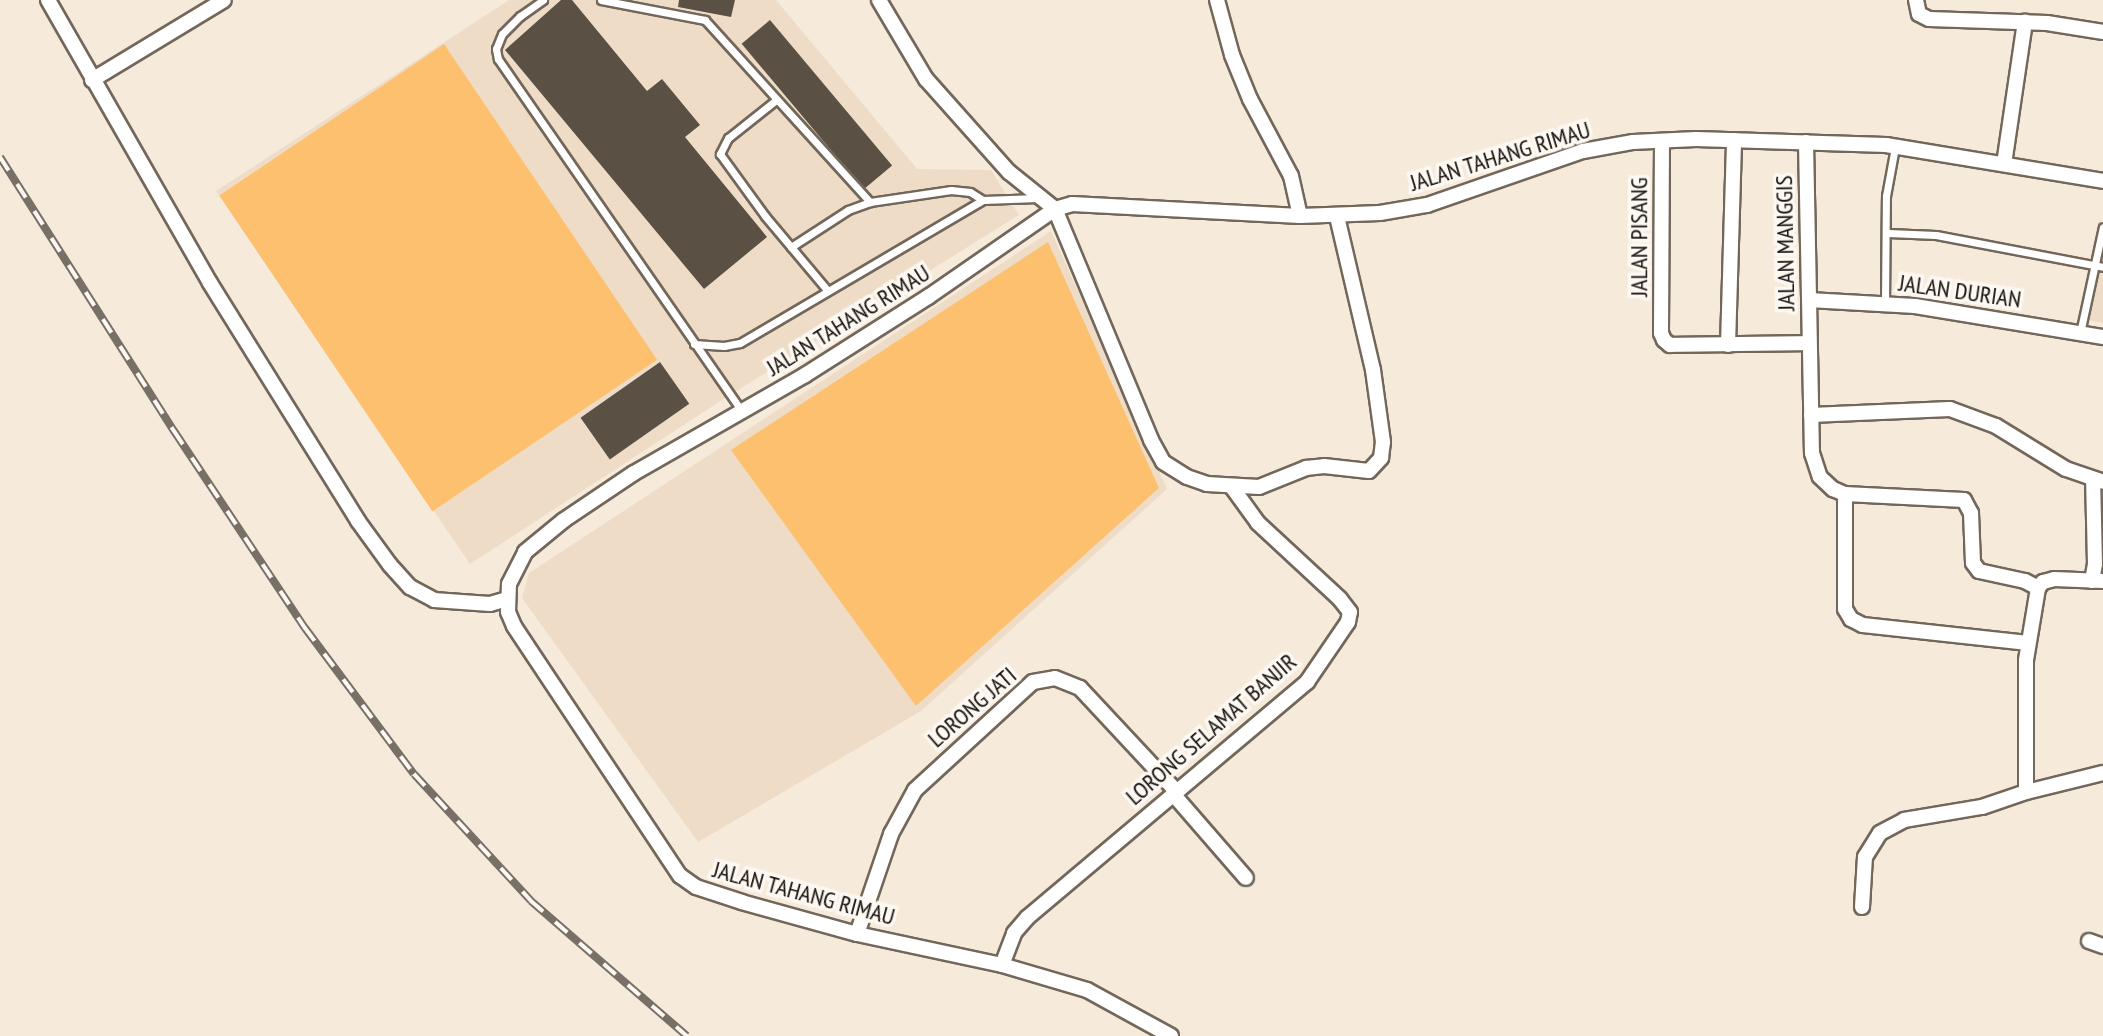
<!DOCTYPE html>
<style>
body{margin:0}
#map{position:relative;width:2103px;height:1036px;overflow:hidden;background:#f6eadb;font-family:"PT Sans Narrow",sans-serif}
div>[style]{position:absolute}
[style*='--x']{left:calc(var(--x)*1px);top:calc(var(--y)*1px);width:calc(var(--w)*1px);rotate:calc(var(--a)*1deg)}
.built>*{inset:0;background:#eedcc7}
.green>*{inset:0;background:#fcc06f;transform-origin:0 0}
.building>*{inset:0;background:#5a5043;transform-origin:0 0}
.roads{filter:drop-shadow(2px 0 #72675a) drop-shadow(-2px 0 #72675a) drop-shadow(0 2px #72675a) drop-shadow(0 -2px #72675a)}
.lane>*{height:7px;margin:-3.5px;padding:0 3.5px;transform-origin:3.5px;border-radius:3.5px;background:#fff}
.street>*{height:14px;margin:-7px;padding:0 7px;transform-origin:7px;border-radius:7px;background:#fff}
.rail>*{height:8px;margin-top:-4px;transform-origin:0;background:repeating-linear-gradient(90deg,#fdf8f2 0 16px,#787067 0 32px);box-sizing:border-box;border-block:2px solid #787067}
span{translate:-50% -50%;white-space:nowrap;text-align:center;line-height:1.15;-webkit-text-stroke:7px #fdf8f2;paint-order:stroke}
.street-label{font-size:24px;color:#14100b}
</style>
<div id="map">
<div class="built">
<i style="clip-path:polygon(509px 0,776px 0,917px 169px,991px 170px,1019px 215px,722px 400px,470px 564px,216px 191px)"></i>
<i style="clip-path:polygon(1051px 231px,1167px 489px,921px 711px,698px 842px,522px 598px,529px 573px)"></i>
<i style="clip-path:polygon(2103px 247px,2103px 323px,2087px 320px)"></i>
</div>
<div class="green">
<i style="left:444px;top:44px;width:381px;height:271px;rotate:56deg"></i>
<i style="clip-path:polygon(1048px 242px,1159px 488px,916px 706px,731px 450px)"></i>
</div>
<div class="building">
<i style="clip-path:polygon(561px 0,572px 0,647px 91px,662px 79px,700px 125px,685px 137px,767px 237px,704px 289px,505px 50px)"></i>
<i style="clip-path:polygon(679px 0,735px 0,731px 17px,678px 7px)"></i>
<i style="left:770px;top:20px;width:190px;height:37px;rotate:50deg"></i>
<i style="left:660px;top:362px;width:51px;height:97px;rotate:55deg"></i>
</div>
<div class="roads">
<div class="lane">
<i style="--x:543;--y:0;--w:28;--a:145"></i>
<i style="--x:520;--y:16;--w:25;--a:135"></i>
<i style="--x:502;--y:34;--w:16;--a:112"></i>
<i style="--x:496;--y:49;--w:10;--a:79"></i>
<i style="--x:498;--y:59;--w:428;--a:55.3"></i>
<i style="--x:601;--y:0;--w:106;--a:10.9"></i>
<i style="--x:705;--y:20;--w:246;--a:47.8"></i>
<i style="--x:776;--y:100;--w:61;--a:141.6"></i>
<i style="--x:728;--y:138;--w:18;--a:117"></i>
<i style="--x:720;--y:154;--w:77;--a:54"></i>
<i style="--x:765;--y:216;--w:97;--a:50"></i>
<i style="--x:1888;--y:233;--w:48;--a:2.4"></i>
<i style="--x:1936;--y:235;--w:170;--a:10.8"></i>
<i style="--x:791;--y:247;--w:68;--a:-33"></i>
<i style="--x:848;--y:210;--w:23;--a:-20"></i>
<i style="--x:870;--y:202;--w:82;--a:-8.4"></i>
<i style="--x:951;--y:190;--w:19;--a:6"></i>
<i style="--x:970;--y:192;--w:15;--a:32"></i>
<i style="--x:1885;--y:304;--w:108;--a:-89.5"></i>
<i style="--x:1886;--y:196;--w:50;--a:-79.6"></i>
<i style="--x:2080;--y:333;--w:108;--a:-77.8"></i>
<i style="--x:694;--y:344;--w:30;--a:4"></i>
<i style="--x:724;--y:346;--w:16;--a:-11"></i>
<i style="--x:740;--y:343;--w:282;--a:-30.5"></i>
<i style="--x:983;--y:200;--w:55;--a:-2.1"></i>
</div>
<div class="street">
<i style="--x:48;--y:0;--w:326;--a:60.2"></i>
<i style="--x:210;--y:283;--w:280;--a:58.1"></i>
<i style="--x:358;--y:521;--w:54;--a:54"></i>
<i style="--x:390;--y:565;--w:30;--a:48"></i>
<i style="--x:410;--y:587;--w:27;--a:28"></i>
<i style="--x:434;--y:600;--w:56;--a:4.1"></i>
<i style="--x:490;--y:604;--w:18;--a:-16"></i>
<i style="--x:879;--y:0;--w:92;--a:59.3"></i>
<i style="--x:926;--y:79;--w:125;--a:48.3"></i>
<i style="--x:1009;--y:172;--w:59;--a:38.8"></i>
<i style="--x:1055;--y:209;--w:250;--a:67.4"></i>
<i style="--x:1151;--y:440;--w:25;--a:61"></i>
<i style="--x:1163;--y:462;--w:28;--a:32"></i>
<i style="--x:1187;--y:477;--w:21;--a:19"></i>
<i style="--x:1207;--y:484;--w:52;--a:3.3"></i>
<i style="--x:1259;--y:487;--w:51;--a:-22"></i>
<i style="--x:1306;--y:468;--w:18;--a:-6"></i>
<i style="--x:1324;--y:466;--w:45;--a:6.3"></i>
<i style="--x:1369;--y:471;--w:18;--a:-47"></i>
<i style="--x:1381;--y:458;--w:16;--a:-83"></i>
<i style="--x:1383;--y:442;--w:73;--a:-97.9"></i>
<i style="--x:1373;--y:370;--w:158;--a:-103.2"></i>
<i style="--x:1217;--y:0;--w:57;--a:74.7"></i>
<i style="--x:1232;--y:55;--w:48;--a:67.8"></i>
<i style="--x:1250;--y:99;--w:87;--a:62"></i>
<i style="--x:1291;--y:176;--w:41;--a:77.3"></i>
<i style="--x:1916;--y:0;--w:14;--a:78"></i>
<i style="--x:1919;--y:14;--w:11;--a:27"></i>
<i style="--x:1929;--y:19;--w:118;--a:1.9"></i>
<i style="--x:2047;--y:23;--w:57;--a:9.1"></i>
<i style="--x:92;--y:80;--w:154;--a:-31.2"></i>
<i style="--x:1662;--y:141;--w:192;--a:90.3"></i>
<i style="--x:1661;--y:333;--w:8;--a:67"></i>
<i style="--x:1664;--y:340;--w:8;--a:40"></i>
<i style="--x:1670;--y:345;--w:139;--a:-0.8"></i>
<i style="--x:1806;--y:142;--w:311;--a:88.9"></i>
<i style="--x:1812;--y:453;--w:25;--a:72"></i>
<i style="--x:1820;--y:477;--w:18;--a:43"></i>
<i style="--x:1833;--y:489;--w:13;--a:23"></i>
<i style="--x:1845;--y:494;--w:115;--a:90"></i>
<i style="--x:1845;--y:609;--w:12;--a:59"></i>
<i style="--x:1851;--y:619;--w:13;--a:27"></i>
<i style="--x:1863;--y:625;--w:166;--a:6.2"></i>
<i style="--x:2004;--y:164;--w:144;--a:-81.6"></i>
<i style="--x:1809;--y:300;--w:106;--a:3.2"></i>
<i style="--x:1915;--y:306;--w:191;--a:9.4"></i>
<i style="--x:1728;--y:345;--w:205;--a:-88.3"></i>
<i style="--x:1811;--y:415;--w:139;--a:-2.5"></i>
<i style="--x:1950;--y:409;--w:49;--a:20.3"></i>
<i style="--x:1996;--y:426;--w:82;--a:31.6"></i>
<i style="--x:2066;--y:469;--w:39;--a:19"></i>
<i style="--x:1845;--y:494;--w:119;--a:2.9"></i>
<i style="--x:1964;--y:500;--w:15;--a:62"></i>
<i style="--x:1971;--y:513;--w:50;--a:87.7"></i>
<i style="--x:1973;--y:563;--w:10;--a:53"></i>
<i style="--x:1979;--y:571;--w:47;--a:12.3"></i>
<i style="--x:2025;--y:581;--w:15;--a:28"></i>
<i style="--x:2092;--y:581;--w:17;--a:-80"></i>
<i style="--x:2095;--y:564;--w:85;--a:-91.3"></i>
<i style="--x:2026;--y:792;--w:132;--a:-90"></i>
<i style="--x:2026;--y:660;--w:73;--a:-80.5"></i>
<i style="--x:2038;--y:588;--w:8;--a:-50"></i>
<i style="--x:2043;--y:582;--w:11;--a:-15"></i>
<i style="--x:2054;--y:579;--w:49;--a:2.3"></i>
<i style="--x:1173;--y:794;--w:111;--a:49"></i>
<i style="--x:1862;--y:907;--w:50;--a:-86.6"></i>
<i style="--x:1865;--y:857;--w:28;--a:-58"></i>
<i style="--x:1880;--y:833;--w:27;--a:-28"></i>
<i style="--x:1904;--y:820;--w:79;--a:-9.5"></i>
<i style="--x:1982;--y:807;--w:46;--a:-18.8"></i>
<i style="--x:2026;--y:792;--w:79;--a:-13.9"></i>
<i style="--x:857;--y:934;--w:106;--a:-71.2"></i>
<i style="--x:891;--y:834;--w:50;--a:-61.4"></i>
<i style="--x:915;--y:790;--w:160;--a:-42.5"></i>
<i style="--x:1033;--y:682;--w:22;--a:-10"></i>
<i style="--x:1055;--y:678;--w:27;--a:22"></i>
<i style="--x:1080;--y:688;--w:141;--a:47"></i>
<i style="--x:2089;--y:941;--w:15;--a:20"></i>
<i style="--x:1002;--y:965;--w:34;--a:-69"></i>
<i style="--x:1014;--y:933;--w:21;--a:-49"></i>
<i style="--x:1028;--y:917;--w:365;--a:-40.1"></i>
<i style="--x:1307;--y:682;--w:73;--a:-55.7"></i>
<i style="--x:1348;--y:622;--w:10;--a:-79"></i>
<i style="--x:1350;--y:612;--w:16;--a:-128"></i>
<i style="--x:1340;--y:599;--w:112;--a:-137.2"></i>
<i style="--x:1258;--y:523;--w:44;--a:-125.8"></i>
<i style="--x:1171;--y:1036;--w:96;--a:-151.3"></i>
<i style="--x:1087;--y:990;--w:89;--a:-163.6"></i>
<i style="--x:1002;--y:965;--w:148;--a:-167.9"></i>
<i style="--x:857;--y:934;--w:119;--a:-164.5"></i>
<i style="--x:742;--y:902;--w:48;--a:-161.9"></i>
<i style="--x:696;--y:887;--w:19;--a:-145"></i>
<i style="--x:680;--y:876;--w:300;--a:-123.6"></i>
<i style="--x:514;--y:626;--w:15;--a:-113"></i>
<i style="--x:508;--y:612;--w:28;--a:-88"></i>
<i style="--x:509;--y:584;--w:36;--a:-63"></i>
<i style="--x:525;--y:552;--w:50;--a:-39.4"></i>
<i style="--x:564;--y:520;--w:84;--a:-33.9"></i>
<i style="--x:634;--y:473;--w:197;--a:-29.8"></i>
<i style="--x:805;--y:375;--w:146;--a:-32.4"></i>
<i style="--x:928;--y:297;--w:155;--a:-34.7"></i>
<i style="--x:1055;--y:209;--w:18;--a:-16"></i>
<i style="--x:1072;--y:204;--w:228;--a:3"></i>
<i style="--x:1300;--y:216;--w:80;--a:-2.1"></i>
<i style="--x:1380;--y:213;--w:48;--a:-9.7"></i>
<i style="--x:1427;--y:205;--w:165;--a:-19.1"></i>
<i style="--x:1583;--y:151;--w:51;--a:-10.2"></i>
<i style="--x:1633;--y:142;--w:63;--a:-2.7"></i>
<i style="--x:1696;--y:139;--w:190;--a:1.8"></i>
<i style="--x:1886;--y:145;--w:220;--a:9.4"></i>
</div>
</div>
<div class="rail">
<i style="--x:0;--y:157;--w:325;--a:57.6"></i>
<i style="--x:174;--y:431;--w:237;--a:56.4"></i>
<i style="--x:305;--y:628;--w:182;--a:53.3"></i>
<i style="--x:414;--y:774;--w:173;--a:47.3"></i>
<i style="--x:531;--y:901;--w:206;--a:40.9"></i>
</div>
<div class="street-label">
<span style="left:1500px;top:156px;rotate:-17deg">JALAN TAHANG RIMAU</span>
<span style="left:1639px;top:237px;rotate:-90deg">JALAN PISANG</span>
<span style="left:1785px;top:243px;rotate:-91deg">JALAN MANGGIS</span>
<span style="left:1960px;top:291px;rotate:8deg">JALAN DURIAN</span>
<span style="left:848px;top:320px;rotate:-32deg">JALAN TAHANG RIMAU</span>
<span style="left:972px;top:707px;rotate:-41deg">LORONG JATI</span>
<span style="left:1211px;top:729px;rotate:-41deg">LORONG SELAMAT BANJIR</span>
<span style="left:804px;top:893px;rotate:15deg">JALAN TAHANG RIMAU</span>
</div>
</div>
